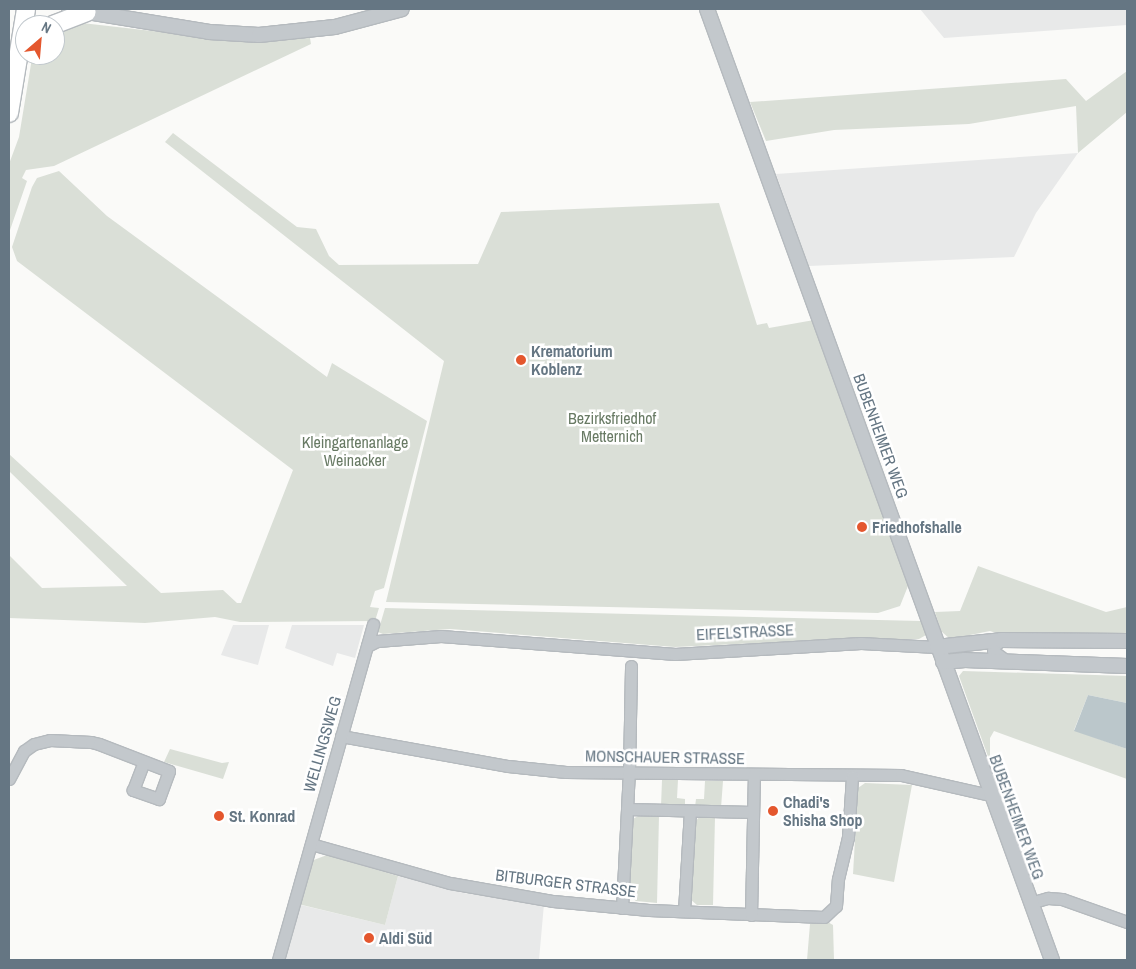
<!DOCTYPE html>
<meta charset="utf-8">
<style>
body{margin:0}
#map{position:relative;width:1136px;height:969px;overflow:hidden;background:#fafaf8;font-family:"Archivo Narrow",sans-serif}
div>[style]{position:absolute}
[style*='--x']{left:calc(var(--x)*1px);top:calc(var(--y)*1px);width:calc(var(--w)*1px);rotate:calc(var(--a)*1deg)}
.built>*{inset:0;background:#e8e9e9}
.green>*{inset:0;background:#dadfd7}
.water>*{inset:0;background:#bbc7cb}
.roads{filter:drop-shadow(1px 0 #b5babe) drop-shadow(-1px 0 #b5babe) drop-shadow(0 1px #b5babe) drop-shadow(0 -1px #b5babe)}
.minor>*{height:11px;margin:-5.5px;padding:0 5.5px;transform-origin:5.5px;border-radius:5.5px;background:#c3c8cc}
.tertiary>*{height:14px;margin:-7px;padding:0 7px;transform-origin:7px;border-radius:7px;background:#c3c8cc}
.primary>*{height:18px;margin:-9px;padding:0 9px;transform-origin:9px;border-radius:9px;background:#fff}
.dots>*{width:14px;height:14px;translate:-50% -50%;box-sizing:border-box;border:2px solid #fff;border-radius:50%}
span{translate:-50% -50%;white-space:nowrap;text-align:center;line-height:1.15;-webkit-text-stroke:5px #fff;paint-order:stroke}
.poi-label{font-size:16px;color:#657683;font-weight:700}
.left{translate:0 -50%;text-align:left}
.park-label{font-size:16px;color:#687a64}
.street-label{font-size:16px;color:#657683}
.frame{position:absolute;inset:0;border:10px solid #657683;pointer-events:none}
.north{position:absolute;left:15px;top:15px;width:50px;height:50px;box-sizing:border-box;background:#fff;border:1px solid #c1c8cd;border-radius:50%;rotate:27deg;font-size:14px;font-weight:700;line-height:20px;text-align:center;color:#657683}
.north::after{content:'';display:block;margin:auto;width:18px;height:22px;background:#e4572e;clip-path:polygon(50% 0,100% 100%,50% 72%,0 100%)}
</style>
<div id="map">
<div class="built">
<i style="clip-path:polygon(920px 9px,1127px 9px,1127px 25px,944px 38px)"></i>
<i style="clip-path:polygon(1078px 153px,1036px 213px,1014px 257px,809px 266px,776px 174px)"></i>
<i style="clip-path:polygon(233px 625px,269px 625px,258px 665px,221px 655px)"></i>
<i style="clip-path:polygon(292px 625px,364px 625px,355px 658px,337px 653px,333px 666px,285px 648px)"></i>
<i style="clip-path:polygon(398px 876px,463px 893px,544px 904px,539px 960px,285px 960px,301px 905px,385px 925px)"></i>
</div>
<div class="green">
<i style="clip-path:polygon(82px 23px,240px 41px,310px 38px,311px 44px,54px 166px,26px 170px,22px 178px,27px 181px,9px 233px,9px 164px,19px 137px,32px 58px,55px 55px,55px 30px)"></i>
<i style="clip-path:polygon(1127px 71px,1127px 112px,1078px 153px,1076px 106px,969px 124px,834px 130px,766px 141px,750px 102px,1066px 79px,1086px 101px)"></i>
<i style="clip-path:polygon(173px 133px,297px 227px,316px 229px,329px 256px,339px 265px,478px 264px,501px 212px,719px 203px,757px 325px,767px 323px,769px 328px,814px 320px,908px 586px,900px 606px,878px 613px,386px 602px,444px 361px,165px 142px)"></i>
<i style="clip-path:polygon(59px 171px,107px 216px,327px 377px,332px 363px,427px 421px,384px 588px,375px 591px,370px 607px,379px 608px,375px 621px,240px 622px,215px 617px,145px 623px,9px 618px,9px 555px,42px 588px,127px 586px,9px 471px,9px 454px,161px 593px,223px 590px,237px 603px,241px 603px,293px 470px,17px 261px,12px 247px,32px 187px,37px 178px)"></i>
<i style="clip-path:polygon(978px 566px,1106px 612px,1127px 607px,1127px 637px,1002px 635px,990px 631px,950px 639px,941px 631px,935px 612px,960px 611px)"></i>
<i style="clip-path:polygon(385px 608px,921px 621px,926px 635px,919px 639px,838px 639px,675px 647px,450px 629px,383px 634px,378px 632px)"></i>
<i style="clip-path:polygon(963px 671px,1127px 676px,1127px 703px,1088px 695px,1074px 730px,1127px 749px,1127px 779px,994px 731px,990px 738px,990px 762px,959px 676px)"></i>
<i style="clip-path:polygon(170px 749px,222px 763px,229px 762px,223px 779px,164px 762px)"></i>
<i style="clip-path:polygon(662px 780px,678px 780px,677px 798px,685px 799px,685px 806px,661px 806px)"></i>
<i style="clip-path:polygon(705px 781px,723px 781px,721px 808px,695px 807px,696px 799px,704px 799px)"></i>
<i style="clip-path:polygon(865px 783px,912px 785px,894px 882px,853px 874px,858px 788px)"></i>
<i style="clip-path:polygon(640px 815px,659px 816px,657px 903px,636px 901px,628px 895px,631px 820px)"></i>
<i style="clip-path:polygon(700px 816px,715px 817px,713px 905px,697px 905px,690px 899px,695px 822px)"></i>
<i style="clip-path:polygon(327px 855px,398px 876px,385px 925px,298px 904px,311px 861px)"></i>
<i style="clip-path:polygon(826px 921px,833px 925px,834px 960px,807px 960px,810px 924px)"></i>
</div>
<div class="water">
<i style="clip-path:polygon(1088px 695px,1127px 703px,1127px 749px,1074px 731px)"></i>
</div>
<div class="roads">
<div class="minor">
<i style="--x:1001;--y:640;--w:9;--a:139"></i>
<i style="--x:994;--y:646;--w:5;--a:101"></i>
<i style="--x:993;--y:651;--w:19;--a:36"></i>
<i style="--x:367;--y:646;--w:11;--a:-27"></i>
<i style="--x:377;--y:641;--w:64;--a:-4.5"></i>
<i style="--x:441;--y:636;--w:235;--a:4.4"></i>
<i style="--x:675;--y:654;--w:186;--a:-3.4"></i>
<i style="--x:861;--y:643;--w:76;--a:3"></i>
<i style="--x:341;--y:736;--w:170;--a:10.2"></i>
<i style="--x:508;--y:766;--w:58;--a:5.9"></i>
<i style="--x:566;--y:772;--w:335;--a:0.5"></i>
<i style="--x:901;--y:775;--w:91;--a:12.7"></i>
<i style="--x:9;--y:779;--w:32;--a:-62"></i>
<i style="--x:24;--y:751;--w:12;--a:-35"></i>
<i style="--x:34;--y:744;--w:16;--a:-14"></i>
<i style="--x:50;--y:740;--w:41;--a:2.8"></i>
<i style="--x:91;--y:742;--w:8;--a:14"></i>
<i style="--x:99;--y:744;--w:75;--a:21.1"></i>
<i style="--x:169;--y:771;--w:30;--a:110"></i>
<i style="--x:159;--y:799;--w:28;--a:-161"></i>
<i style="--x:133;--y:790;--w:30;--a:-69"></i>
<i style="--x:627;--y:809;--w:126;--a:1.4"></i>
<i style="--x:311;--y:844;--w:144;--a:15.7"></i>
<i style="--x:450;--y:883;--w:105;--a:9.9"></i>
<i style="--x:553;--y:901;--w:96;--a:5.4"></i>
<i style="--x:649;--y:910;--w:175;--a:2.3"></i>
<i style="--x:824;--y:917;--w:16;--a:-43"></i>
<i style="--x:836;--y:906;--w:27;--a:-86"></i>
<i style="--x:838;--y:879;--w:43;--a:-76.6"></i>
<i style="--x:848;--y:837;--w:61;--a:-86.2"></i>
<i style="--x:1030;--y:903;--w:19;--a:-16"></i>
<i style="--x:1048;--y:898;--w:14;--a:4"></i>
<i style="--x:1062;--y:899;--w:69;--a:19.5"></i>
<i style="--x:622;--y:908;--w:136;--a:-87.1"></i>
<i style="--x:629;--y:772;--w:106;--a:-88.9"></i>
<i style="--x:684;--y:911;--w:100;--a:-86.6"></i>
<i style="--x:751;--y:915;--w:141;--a:-88.8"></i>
<i style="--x:278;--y:960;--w:349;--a:-74.2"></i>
</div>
<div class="tertiary">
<i style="--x:69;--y:9;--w:142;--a:9.3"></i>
<i style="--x:209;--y:32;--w:50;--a:3.4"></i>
<i style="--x:259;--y:35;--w:76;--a:-6"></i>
<i style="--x:335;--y:27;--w:69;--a:-15"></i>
<i style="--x:707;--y:9;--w:1012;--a:70.06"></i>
<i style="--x:937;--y:647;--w:64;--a:-6.2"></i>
<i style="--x:1001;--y:640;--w:126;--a:0.5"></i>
<i style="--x:943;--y:662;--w:22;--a:-5"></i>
<i style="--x:965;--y:660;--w:162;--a:2.1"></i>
</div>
<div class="primary">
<i style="--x:53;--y:25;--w:36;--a:-21"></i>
<i style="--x:9;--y:113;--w:105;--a:-80.7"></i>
</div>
</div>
<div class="dots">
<i style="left:521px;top:360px;background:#e4572e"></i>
<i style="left:862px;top:527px;background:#e4572e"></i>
<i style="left:773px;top:811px;background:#e4572e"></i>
<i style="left:219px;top:816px;background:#e4572e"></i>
<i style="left:369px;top:938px;background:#e4572e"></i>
</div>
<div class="poi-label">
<span class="left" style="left:531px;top:360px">Krematorium<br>Koblenz</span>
<span class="left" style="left:872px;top:527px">Friedhofshalle</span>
<span class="left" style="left:783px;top:811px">Chadi's<br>Shisha Shop</span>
<span class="left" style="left:229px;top:816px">St. Konrad</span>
<span class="left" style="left:379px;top:938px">Aldi Süd</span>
</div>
<div class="park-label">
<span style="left:612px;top:427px">Bezirksfriedhof<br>Metternich</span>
<span style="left:355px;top:451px">Kleingartenanlage<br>Weinacker</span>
</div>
<div class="street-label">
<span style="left:881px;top:436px;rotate:70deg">BUBENHEIMER WEG</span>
<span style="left:745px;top:632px;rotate:-3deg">EIFELSTRASSE</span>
<span style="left:322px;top:744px;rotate:-74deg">WELLINGSWEG</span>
<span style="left:665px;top:757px;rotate:1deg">MONSCHAUER STRASSE</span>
<span style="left:1017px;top:817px;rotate:70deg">BUBENHEIMER WEG</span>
<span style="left:566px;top:883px;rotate:7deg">BITBURGER STRASSE</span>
</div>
<div class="frame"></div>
<div class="north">N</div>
</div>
